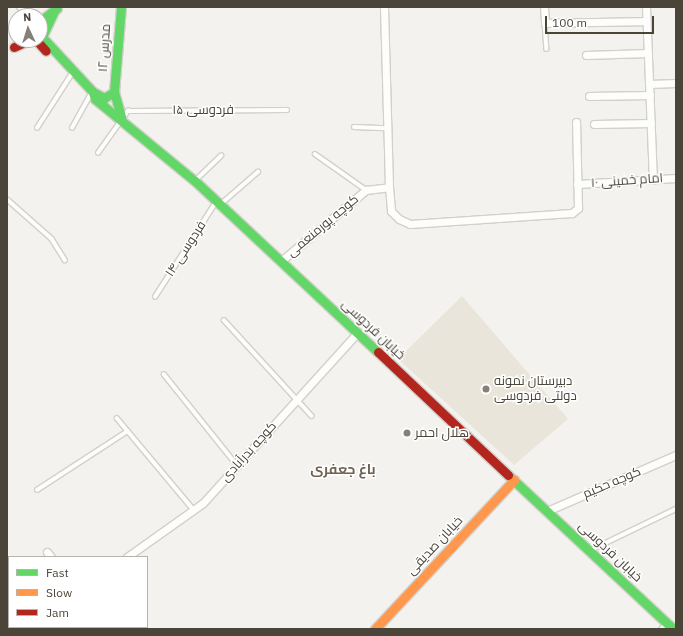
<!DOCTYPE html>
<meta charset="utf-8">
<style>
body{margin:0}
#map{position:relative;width:683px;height:636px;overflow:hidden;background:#f4f2ee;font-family:"IBM Plex Sans",Cairo,sans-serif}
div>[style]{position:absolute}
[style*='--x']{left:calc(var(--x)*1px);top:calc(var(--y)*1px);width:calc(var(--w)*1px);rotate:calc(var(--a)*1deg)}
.education>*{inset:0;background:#eae5da}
.roads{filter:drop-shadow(1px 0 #d2d0cb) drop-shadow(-1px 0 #d2d0cb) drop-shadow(0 1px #d2d0cb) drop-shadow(0 -1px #d2d0cb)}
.lane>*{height:3.5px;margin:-1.75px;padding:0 1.75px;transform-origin:1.75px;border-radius:1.75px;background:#fdfdfc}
.street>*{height:7px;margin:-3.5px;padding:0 3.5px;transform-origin:3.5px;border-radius:3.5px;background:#fdfdfc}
.fast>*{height:9px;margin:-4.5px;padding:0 4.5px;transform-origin:4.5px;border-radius:4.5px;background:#63d668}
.slow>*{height:9px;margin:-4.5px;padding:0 4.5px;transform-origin:4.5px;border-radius:4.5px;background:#ff974d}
.jam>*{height:9px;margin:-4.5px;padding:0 4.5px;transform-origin:4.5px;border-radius:4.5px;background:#b3261e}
.dots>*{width:11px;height:11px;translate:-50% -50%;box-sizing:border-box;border:2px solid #fff;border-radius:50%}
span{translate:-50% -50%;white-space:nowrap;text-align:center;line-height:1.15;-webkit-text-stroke:3px #fff;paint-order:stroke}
.street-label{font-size:13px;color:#4b4439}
.poi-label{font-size:13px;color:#4b4439}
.left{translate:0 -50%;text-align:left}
.neighbourhood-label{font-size:14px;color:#6e6250;font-weight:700}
.frame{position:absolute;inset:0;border:8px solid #4b4439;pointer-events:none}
.legend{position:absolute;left:8px;top:556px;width:140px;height:72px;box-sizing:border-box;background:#fff;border:1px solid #b7b4b0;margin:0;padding:5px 7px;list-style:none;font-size:12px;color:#4b4439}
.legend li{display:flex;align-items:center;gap:8px;height:20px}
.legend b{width:20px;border:1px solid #b7b4b0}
.north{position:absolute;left:8px;top:8px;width:40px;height:40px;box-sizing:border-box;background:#fff;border:1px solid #b7b4b0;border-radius:50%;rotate:356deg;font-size:11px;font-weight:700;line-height:16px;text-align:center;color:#4b4439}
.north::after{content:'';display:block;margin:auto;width:14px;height:18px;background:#868178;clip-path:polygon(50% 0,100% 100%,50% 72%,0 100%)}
.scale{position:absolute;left:545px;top:16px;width:109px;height:18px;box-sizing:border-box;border:2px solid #4b4439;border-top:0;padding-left:5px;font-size:12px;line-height:14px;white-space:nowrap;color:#4b4439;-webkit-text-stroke:3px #fff;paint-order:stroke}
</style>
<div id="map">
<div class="education">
<i style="clip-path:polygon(462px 296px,568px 419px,514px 465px,398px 359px)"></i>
</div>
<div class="roads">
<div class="lane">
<i style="--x:19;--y:7;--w:15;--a:37"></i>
<i style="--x:545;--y:23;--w:26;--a:86"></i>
<i style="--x:354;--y:127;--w:32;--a:2"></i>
<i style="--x:37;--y:128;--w:67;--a:-57.3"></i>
<i style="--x:72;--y:128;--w:39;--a:-61"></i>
<i style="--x:98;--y:153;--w:52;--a:-54.5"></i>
<i style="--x:128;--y:111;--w:159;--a:-0.4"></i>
<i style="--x:315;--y:154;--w:62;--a:35.2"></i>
<i style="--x:196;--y:180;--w:35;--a:-44"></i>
<i style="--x:7;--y:199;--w:60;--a:41.6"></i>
<i style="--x:52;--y:239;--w:25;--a:58"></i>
<i style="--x:221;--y:204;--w:49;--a:-40.9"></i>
<i style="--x:155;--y:297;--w:113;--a:-57.3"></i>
<i style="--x:224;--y:320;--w:130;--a:47.5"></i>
<i style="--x:164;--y:374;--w:117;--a:51.3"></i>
<i style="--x:117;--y:418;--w:120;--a:50.1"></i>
<i style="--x:37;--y:490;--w:108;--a:-33"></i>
<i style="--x:591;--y:550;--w:94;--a:-25.8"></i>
<i style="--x:661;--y:629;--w:8;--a:-40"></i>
</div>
<div class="street">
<i style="--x:384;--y:7;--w:180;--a:88.4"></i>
<i style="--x:389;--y:187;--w:24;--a:85"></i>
<i style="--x:391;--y:211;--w:11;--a:45"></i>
<i style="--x:399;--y:219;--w:12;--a:24"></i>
<i style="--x:410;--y:224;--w:162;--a:-3.9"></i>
<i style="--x:572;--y:213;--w:8;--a:-40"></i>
<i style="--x:578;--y:208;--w:86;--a:-91.3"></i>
<i style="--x:544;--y:7;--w:16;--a:86"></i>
<i style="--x:545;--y:23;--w:101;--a:-1.1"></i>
<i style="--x:646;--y:7;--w:173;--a:87.7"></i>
<i style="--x:586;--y:55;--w:62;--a:-1.8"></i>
<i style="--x:649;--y:84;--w:27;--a:-2"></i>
<i style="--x:589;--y:96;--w:61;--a:-0.9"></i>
<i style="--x:594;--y:124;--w:57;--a:-1"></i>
<i style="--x:577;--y:184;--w:99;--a:-3.5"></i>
<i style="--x:281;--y:261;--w:111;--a:-39.9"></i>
<i style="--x:366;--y:190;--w:23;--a:-7"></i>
<i style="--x:547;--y:511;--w:141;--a:-23.5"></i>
<i style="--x:47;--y:552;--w:6;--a:51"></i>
<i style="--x:127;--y:557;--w:93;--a:-35.4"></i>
<i style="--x:203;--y:503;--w:229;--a:-47.8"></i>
<i style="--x:26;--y:629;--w:4;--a:-34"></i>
</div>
<div class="fast">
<i style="--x:121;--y:7;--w:85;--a:94.7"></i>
<i style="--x:114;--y:92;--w:26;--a:74"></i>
<i style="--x:54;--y:11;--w:29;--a:115"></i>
<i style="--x:42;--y:37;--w:75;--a:47.2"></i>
<i style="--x:93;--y:92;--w:7;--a:74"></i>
<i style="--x:95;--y:99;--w:129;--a:39.4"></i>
<i style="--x:195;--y:181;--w:250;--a:43.1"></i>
<i style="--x:40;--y:21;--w:21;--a:-37"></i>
<i style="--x:93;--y:92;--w:13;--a:29"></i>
<i style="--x:104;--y:98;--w:12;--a:-31"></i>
<i style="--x:508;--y:475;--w:226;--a:43"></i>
</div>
<div class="slow">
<i style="--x:375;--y:629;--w:204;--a:-47"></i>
</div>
<div class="jam">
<i style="--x:14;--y:47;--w:17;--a:-25"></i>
<i style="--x:29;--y:40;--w:8;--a:7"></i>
<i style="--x:37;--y:41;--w:13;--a:48"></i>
<i style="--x:378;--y:352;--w:179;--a:43.4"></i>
</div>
</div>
<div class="dots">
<i style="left:486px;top:389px;background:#868178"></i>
<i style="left:407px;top:433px;background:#868178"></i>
</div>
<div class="street-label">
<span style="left:105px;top:48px;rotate:-86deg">مدرس ۱۲</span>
<span style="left:203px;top:110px">فردوسی ۱۵</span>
<span style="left:627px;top:181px;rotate:-4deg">امام خمینی ۱۰</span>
<span style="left:323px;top:226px;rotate:-40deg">کوچه پورمنعمی</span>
<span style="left:186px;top:249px;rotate:-57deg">فردوسی ۱۴</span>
<span style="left:373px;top:330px;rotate:43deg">خیابان فردوسی</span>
<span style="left:249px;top:452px;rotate:-48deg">کوچه بدرآبادی</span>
<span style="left:612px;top:483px;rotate:-23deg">کوچه حکیم</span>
<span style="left:435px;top:546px;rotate:-47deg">خیابان صدیقی</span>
<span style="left:610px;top:552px;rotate:43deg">خیابان فردوسی</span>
</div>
<div class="poi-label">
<span class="left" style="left:494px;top:389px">دبیرستان نمونه<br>دولتی فردوسی</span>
<span class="left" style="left:415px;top:433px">هلال احمر</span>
</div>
<div class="neighbourhood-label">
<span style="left:343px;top:469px">باغ جعفری</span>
</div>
<div class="frame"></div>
<ul class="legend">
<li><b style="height:5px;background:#63d668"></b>Fast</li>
<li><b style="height:5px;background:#ff974d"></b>Slow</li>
<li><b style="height:5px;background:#b3261e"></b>Jam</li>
</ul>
<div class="north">N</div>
<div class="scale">100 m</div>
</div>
